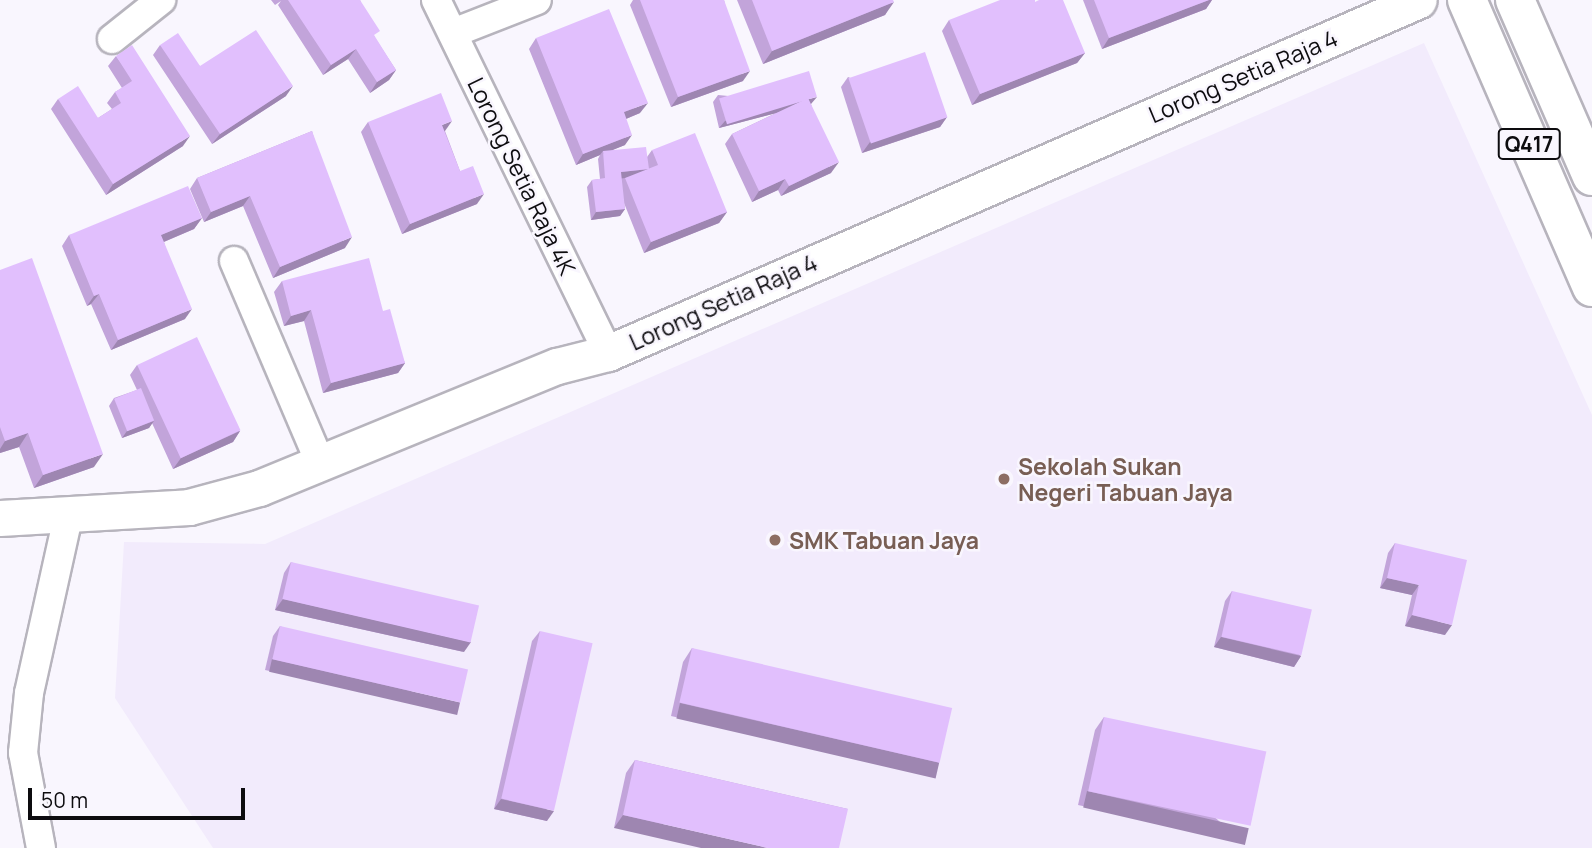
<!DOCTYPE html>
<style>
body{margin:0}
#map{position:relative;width:1592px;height:848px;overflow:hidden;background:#f9f6fe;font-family:Manrope,sans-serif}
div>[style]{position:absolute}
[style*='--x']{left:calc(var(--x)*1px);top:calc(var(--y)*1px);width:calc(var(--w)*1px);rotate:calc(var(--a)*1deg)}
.built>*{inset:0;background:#f2ebfc}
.roads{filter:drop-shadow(2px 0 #b7b4bd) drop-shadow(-2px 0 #b7b4bd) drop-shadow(0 2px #b7b4bd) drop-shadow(0 -2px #b7b4bd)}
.minor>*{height:28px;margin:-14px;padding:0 14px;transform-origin:14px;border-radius:14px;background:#fff}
.tertiary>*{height:35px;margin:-17.5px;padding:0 17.5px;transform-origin:17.5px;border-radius:17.5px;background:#fff}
.trunk>*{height:38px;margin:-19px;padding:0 19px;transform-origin:19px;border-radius:19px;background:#fff}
.wall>*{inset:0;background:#c2a4da}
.shaded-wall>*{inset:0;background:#9e86b1;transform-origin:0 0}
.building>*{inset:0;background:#e1bffd;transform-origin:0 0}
.dots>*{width:19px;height:19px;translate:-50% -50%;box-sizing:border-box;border:4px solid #f9f6fe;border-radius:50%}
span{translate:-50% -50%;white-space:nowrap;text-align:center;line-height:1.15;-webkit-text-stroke:5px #f9f6fe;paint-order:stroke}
.shield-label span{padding:2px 5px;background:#f9f6fe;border:2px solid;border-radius:5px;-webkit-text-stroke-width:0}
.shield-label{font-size:21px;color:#0d0c0f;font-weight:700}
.street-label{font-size:23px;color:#0d0c0f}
.education-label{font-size:23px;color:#785e54;font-weight:700}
.left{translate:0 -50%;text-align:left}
.scale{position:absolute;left:28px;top:788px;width:217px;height:32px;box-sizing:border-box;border:4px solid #0d0c0f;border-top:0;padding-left:9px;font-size:21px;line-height:24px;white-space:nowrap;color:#0d0c0f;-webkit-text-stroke:5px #f9f6fe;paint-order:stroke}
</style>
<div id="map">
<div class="built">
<i style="clip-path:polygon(1424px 43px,1592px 415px,1592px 848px,213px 848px,115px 698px,124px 542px,265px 544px)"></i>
</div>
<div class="roads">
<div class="minor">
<i style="--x:436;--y:0;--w:393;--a:64"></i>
<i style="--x:453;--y:33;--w:90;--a:-21.4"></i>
<i style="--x:112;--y:39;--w:63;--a:-38.5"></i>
<i style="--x:234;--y:261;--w:222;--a:66.9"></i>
<i style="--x:41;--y:848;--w:97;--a:-100.7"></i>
<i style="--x:23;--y:753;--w:60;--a:-84.3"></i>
<i style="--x:29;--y:693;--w:184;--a:-77.5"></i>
</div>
<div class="tertiary">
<i style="--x:0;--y:518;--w:189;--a:-3.3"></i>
<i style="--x:189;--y:507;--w:73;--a:-15.2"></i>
<i style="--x:259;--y:488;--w:322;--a:-22.3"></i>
<i style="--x:557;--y:366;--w:53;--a:-14.3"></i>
<i style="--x:608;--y:353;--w:884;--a:-23.52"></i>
</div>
<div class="trunk">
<i style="--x:1467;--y:0;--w:313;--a:66.5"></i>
<i style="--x:1515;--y:0;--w:192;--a:66.4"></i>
</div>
</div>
<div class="wall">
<i style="clip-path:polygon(271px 0,360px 0,375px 38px,396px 70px,389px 80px,370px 93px,348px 59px,323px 75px,278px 5px,281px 1px,275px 5px)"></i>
<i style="clip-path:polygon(633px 0,724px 0,743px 81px,671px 107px,630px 5px)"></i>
<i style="clip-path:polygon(737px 0,893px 0,885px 15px,763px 64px)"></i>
<i style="clip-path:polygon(1083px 0,1212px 0,1206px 9px,1102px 49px)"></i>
<i style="clip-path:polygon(949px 20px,1085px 53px,1077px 63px,972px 105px,942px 31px)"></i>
<i style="clip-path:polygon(536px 38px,640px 113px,626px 119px,625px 145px,612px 150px,647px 157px,652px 150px,727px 212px,719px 223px,644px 253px,624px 203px,625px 209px,620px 216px,591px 220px,587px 187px,592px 180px,600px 179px,598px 159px,600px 155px,576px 165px,529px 49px)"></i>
<i style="clip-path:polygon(160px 45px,200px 66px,286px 96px,212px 144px,153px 55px)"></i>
<i style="clip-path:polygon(116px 56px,183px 146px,106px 195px,51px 109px,58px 99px,98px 118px,112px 109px,107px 103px,115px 92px,122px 88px,108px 66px)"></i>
<i style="clip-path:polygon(848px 77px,947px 117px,940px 127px,862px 153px,841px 87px)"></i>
<i style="clip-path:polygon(718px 95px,811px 104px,831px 173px,781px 196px,778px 190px,752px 202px,725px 144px,732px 134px,776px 113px,719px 128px,713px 102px)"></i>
<i style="clip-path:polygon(368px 122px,445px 131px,460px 171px,477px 204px,402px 234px,361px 132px)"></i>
<i style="clip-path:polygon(312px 131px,345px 248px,273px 278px,243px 206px,204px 222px,190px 189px,197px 178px)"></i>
<i style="clip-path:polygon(202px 218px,194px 229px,164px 242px,185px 319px,111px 350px,91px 304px,87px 306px,62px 246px,69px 235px)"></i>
<i style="clip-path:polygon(0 270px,94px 467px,34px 488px,19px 447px,0 453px)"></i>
<i style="clip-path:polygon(282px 281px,383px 311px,405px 363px,398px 373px,323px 393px,304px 321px,284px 326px,274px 292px)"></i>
<i style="clip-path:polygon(137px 365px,240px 431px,233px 442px,173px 469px,152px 423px,149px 428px,122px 438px,109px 406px,114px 398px,137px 390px,130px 375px)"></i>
<i style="clip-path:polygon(1395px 543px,1445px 635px,1405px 626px,1412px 595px,1380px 588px,1388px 553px)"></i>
<i style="clip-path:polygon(291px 562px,464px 652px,275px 610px,284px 573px)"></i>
<i style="clip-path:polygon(1232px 591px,1301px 656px,1294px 667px,1214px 647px,1225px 601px)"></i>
<i style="clip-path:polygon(280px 626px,453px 712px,265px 670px,273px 636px)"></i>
<i style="clip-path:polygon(540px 631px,547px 821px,494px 809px,532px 641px)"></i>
<i style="clip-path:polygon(692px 648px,939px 762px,930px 775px,671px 716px,683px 662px)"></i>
<i style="clip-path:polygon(1104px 717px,1240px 840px,1078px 805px,1095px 730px)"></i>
<i style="clip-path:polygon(635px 760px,848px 809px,614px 828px,626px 773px)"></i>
</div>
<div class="shaded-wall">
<i style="clip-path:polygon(1209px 0,1212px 0,1206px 9px,1102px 49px,1109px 38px)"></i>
<i style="clip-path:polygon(894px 2px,885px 15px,763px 64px,772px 51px)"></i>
<i style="clip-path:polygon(356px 49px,348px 59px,323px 75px,331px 65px)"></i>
<i style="clip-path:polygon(1085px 53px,1077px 63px,972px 105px,980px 94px)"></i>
<i style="clip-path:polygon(396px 70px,389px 80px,370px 93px,377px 82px)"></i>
<i style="clip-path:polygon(750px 71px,743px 81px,671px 107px,678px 97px)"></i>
<i style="clip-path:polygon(293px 86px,286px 96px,212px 144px,220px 134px)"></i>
<i style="clip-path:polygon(817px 97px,811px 104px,719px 128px,725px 121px)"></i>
<i style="clip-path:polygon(648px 103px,640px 113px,616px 123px,624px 112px)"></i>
<i style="clip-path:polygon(947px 117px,940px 127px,862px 153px,870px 142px)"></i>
<i style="clip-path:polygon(452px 121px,445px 131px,434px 136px,442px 125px)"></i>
<i style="clip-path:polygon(632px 135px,625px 145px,603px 154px,603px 151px,600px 155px,576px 165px,583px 154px)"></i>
<i style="clip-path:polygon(190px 136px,183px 146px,106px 195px,113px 184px)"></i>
<i style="clip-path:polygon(839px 162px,831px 173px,781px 196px,789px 186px)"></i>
<i style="clip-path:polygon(649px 169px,644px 176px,616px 179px,621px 172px)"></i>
<i style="clip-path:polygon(785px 179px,778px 190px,752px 202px,759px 191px)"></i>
<i style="clip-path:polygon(484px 194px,477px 204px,402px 234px,410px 224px)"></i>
<i style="clip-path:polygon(250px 196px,243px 206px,204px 222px,211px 212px)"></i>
<i style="clip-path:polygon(625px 209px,620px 216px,591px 220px,596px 212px)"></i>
<i style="clip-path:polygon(727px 212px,719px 223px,644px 253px,651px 242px)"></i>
<i style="clip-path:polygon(202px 218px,194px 229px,154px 246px,161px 235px)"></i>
<i style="clip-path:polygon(352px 237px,345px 248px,273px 278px,280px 267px)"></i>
<i style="clip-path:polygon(99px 294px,91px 304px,87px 306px,94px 296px)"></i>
<i style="clip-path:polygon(192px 309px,185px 319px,111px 350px,118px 340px)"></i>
<i style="clip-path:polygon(311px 310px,304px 321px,284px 326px,291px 316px)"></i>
<i style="clip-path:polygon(405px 363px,398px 373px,323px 393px,331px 383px)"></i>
<i style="clip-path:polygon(154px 421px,149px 428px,122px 438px,127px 431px)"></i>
<i style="clip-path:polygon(240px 431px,233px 442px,173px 469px,181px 458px)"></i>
<i style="clip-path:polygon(28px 433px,19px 447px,0 453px,0 449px,5px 441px)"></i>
<i style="clip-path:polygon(103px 454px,94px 467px,34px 488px,43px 475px)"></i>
<i style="clip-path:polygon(1387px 578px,1419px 585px,1412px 595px,1380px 588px)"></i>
<i style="clip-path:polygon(283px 599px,471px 642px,464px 652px,275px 610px)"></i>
<i style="clip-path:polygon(1412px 615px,1452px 625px,1445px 635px,1405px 626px)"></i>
<i style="clip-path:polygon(1221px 637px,1301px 656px,1294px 667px,1214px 647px)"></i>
<i style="left:272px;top:659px;width:193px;height:13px;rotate:13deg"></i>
<i style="left:680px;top:703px;width:266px;height:16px;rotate:13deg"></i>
<i style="left:1087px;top:791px;width:166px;height:17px;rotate:13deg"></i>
<i style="clip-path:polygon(501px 799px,554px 811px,547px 821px,494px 809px)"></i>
<i style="clip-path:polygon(623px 815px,768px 848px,701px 848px,614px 828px)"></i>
</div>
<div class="building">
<i style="clip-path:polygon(288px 0,360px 0,380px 31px,374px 35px,396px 70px,377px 82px,356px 49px,331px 65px)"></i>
<i style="clip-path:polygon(640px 0,724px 0,750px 71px,678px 97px)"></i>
<i style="clip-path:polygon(752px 0,893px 0,894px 2px,772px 51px)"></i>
<i style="clip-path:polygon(1000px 0,1035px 0,1035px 2px,1039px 0,1063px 0,1085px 53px,980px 94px,949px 20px)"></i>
<i style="clip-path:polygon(1094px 0,1209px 0,1109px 38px)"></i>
<i style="clip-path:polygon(609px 9px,648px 103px,624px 112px,632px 135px,583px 154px,536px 38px)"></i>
<i style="clip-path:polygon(256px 30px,293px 86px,220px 134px,160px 45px,178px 33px,200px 66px)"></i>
<i style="clip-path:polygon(132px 45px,190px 136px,113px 184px,58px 99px,78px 86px,98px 118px,121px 103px,115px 92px,132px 81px,116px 56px)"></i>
<i style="left:925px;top:52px;width:69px;height:81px;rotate:71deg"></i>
<i style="left:809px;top:71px;width:27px;height:94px;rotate:73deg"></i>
<i style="clip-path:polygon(441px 93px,452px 121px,442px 125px,460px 171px,473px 166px,484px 194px,410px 224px,368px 122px)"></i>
<i style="clip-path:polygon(808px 98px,839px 162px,789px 186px,785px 179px,759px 191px,732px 134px)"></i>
<i style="clip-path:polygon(312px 131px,352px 237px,280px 267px,250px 196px,211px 212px,197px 178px)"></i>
<i style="clip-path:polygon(695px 133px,727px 212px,651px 242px,625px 178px,658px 165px,652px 150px)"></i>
<i style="clip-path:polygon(646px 147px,649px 169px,621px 172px,625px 209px,596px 212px,592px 180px,605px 178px,603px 151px)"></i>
<i style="clip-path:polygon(188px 186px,202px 218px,161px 235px,192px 309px,118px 340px,99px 294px,94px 296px,69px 235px)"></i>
<i style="clip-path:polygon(32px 258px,103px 454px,43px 475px,28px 433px,5px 441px,0 427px,0 270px)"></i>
<i style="clip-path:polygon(369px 258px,383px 311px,390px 309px,405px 363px,331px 383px,311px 310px,291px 316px,282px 281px)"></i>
<i style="left:197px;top:337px;width:103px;height:66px;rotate:65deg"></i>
<i style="left:141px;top:388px;width:35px;height:29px;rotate:68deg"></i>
<i style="clip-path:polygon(1395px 543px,1467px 560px,1452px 625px,1412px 615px,1419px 585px,1387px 578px)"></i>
<i style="left:291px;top:562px;width:193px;height:38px;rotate:13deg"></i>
<i style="left:1232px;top:591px;width:82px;height:47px;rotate:13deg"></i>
<i style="left:280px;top:626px;width:193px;height:34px;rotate:13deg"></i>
<i style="left:540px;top:631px;width:54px;height:172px;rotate:13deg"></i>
<i style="left:692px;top:648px;width:267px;height:56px;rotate:13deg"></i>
<i style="left:1104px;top:717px;width:166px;height:76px;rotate:12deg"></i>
<i style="clip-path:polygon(635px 760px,848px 809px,839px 848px,768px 848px,623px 815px)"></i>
</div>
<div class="dots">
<i style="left:1004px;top:479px;background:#8d6e63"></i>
<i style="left:775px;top:540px;background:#8d6e63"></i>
</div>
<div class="shield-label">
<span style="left:1529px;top:144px">Q417</span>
</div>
<div class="street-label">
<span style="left:1243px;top:76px;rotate:-23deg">Lorong Setia Raja 4</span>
<span style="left:522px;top:176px;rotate:64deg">Lorong Setia Raja 4K</span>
<span style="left:723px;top:302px;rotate:-24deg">Lorong Setia Raja 4</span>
</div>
<div class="education-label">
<span class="left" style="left:1018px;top:479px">Sekolah Sukan<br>Negeri Tabuan Jaya</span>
<span class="left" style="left:789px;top:540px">SMK Tabuan Jaya</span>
</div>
<div class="scale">50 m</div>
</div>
